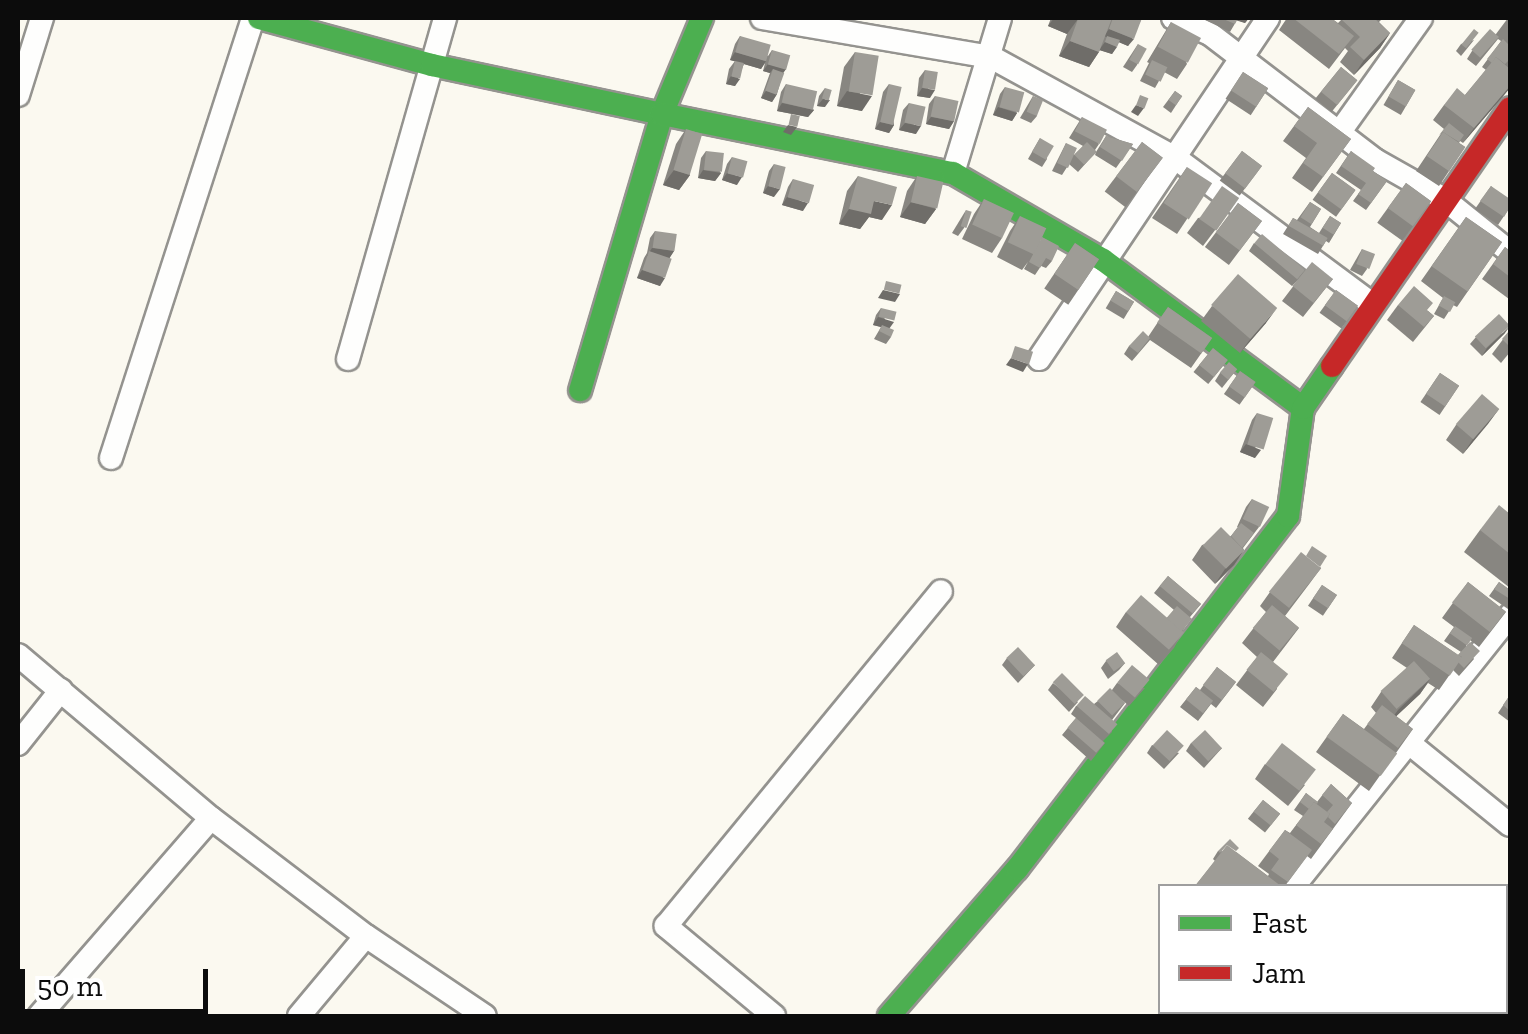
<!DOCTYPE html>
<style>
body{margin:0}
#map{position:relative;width:1528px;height:1034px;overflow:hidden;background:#fbf9f0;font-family:"Zilla Slab",serif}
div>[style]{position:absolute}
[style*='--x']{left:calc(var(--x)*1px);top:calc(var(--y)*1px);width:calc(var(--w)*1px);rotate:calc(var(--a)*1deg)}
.pitch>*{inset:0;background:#edf4da;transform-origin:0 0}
.roads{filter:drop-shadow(2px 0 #94938f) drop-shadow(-2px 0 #94938f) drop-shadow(0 2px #94938f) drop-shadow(0 -2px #94938f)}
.street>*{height:22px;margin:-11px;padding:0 11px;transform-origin:11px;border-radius:11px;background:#fefefd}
.fast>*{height:22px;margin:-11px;padding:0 11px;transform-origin:11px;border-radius:11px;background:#4caf50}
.jam>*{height:22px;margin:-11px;padding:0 11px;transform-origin:11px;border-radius:11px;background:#c62828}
.wall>*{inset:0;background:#888681;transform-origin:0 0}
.shaded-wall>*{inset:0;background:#6f6d69}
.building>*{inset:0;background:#9e9c96;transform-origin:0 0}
span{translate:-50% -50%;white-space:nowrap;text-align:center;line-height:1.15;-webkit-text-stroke:10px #fff;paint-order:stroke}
.frame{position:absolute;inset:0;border:20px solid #0c0c0c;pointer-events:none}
.legend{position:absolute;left:1158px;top:884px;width:350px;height:130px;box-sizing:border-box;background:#fff;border:2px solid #9e9e9e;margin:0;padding:12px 18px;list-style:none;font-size:30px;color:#0c0c0c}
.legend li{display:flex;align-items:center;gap:20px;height:50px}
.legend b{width:50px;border:2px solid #9e9e9e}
.scale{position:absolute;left:20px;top:969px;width:188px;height:45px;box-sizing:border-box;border:5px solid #0c0c0c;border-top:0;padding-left:12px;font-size:30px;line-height:35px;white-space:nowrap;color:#0c0c0c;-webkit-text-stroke:8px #fff;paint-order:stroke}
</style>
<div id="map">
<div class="pitch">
<i style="left:1279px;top:1012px;width:200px;height:6px"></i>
</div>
<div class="roads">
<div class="street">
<i style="--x:762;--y:18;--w:232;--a:9.7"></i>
<i style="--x:991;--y:57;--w:209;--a:28.7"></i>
<i style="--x:1174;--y:157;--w:248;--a:36.6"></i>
<i style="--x:1173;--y:18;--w:40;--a:23.4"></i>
<i style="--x:1210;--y:34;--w:208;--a:37.4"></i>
<i style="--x:1375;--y:160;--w:79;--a:29.5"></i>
<i style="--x:1444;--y:199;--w:85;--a:38.8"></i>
<i style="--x:18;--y:95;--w:81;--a:-72.7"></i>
<i style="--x:1339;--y:133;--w:141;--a:-54.5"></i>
<i style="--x:953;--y:173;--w:162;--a:-73.1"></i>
<i style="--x:348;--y:359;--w:355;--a:-74.1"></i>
<i style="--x:1039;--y:359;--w:411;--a:-56.1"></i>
<i style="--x:111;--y:458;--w:462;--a:-72.1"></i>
<i style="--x:18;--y:655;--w:253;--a:40.2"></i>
<i style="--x:211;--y:818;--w:195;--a:37.3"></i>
<i style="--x:366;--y:936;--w:143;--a:33.9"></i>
<i style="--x:1409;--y:743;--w:130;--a:39.1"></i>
<i style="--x:18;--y:744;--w:69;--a:-51.5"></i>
<i style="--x:1294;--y:886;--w:347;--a:-51.4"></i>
<i style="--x:39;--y:1016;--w:262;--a:-49"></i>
<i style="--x:299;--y:1016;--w:104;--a:-50.1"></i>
<i style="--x:774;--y:1016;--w:141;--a:-140.2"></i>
<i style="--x:666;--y:926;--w:433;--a:-50.6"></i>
<i style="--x:1190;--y:1016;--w:6;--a:-45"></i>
</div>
<div class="fast">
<i style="--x:259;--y:18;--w:179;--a:15.2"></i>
<i style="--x:432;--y:65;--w:235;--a:12"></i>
<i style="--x:662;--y:114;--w:288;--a:106.5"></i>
<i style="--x:702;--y:18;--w:104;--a:112.6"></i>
<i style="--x:662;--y:114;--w:297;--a:11.5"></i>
<i style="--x:953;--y:173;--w:173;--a:30.1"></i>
<i style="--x:1103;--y:260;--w:249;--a:36.5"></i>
<i style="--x:889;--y:1016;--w:195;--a:-49"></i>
<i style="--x:1017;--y:869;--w:445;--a:-52.5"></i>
<i style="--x:1288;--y:516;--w:109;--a:-82.1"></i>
<i style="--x:1303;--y:408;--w:51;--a:-55.4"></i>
</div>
<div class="jam">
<i style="--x:1332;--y:366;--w:313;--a:-55.4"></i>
</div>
</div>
<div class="wall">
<i style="clip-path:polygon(1051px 18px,1142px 18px,1128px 46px,1119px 42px,1112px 54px,1100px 50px,1089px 67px,1059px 56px,1067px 34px,1048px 26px)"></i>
<i style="clip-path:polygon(1201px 18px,1249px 18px,1245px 23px,1237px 20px,1230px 32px)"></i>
<i style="clip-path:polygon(1287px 18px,1331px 18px,1338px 23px,1343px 18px,1383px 18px,1379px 22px,1390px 33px,1380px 48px,1354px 75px,1340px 62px,1348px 51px,1345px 48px,1329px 69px,1279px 30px)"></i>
<i style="clip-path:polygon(1508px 18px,1510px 18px,1510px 88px,1463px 143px,1460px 141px,1459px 143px,1465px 147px,1439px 186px,1416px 171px,1444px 129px,1433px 120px,1444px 105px,1465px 95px,1486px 70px,1482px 67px,1501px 41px,1498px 39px,1476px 66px,1467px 59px,1472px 51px,1496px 34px)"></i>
<i style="clip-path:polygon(1171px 22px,1187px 64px,1177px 79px,1164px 72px,1155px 88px,1140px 81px,1149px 63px,1147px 62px)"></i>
<i style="clip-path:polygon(740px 36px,768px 56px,772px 50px,786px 69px,783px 73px,777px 94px,772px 102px,761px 98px,770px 73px,763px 71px,765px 63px,761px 69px,744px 64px,735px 86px,726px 84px,729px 69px,735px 61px,730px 60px,735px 44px)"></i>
<i style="clip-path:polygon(1474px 40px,1461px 56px,1456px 51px,1461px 44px)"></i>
<i style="clip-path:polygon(1138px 44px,1137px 65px,1132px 72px,1123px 67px)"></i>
<i style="clip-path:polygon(855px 52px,862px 111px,837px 106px,844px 67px)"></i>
<i style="left:1341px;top:67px;width:21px;height:41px;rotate:39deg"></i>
<i style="clip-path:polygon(925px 70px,930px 98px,917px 96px,919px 78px)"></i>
<i style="left:1243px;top:72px;width:30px;height:32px;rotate:33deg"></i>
<i style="left:1398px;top:80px;width:20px;height:29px;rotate:30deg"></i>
<i style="clip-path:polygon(786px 84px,814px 110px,808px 117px,777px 111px,781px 92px)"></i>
<i style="clip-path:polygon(889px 84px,894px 125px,889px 133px,875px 129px,883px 92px)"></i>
<i style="clip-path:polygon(1005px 87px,1017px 113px,1012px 121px,993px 115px,1000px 94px)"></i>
<i style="clip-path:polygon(825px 88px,825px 107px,817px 106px,819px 96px)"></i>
<i style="clip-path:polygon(1175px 91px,1182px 96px,1171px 113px,1163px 107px)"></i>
<i style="clip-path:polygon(935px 96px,954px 121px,949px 129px,926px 124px,929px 104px)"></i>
<i style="clip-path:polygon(1033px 96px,1037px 116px,1031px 123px,1020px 118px)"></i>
<i style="clip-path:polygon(909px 103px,916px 134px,899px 130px,903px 110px)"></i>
<i style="clip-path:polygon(1308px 107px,1351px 139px,1312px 192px,1292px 178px,1306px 158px,1283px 141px)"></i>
<i style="clip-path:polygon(1082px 117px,1099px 144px,1095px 150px,1096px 152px,1106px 136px,1133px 144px,1116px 168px,1095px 155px,1096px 152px,1078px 172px,1069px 164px,1062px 175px,1052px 171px,1066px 143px,1074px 155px,1083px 146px,1069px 138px)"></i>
<i style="clip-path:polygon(686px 129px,690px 175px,679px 190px,663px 185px,676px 144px)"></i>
<i style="clip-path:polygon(1040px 138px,1047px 159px,1042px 167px,1028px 159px)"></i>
<i style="left:1142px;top:142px;width:26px;height:62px;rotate:37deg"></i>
<i style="clip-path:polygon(706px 151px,721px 173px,715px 181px,698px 178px,701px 158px)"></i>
<i style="left:1242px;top:151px;width:25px;height:37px;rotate:37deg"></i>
<i style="clip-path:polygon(1351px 151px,1373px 171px,1387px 181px,1366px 210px,1353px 201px,1361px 190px,1336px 173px)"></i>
<i style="clip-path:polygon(732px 157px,737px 185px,722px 180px,727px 164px)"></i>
<i style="clip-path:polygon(774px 164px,774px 197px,763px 193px,769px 171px)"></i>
<i style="clip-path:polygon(1187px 167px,1187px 219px,1177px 234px,1152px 218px)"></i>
<i style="left:1332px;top:173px;width:29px;height:33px;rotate:36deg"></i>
<i style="clip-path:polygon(858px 176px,882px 220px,869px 217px,860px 229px,839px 224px,847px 191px)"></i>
<i style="clip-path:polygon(917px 176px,936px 209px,925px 224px,900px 217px,907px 191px)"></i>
<i style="clip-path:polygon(793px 179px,803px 211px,782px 205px,788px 187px)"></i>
<i style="left:1406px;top:183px;width:31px;height:49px;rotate:36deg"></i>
<i style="clip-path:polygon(1491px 186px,1510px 207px,1498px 225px,1475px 209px)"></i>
<i style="clip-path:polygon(984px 199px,1002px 238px,992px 253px,962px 239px,974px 214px)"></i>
<i style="clip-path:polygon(1310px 202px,1321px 209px,1310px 227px,1319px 233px,1330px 216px,1341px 223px,1329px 243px,1326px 241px,1318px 254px,1283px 234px,1293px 218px,1297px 220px)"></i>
<i style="left:1238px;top:203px;width:30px;height:55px;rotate:37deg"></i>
<i style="clip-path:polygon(966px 210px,964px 228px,958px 236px,952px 233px)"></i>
<i style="clip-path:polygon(1228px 213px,1203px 246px,1187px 233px,1198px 218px)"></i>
<i style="clip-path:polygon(1020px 216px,1040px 240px,1052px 261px,1046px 268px,1041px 266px,1035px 275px,1024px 269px,1028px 262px,1022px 270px,997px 257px,1010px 231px)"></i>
<i style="clip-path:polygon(1466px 217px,1502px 242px,1457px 307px,1453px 305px,1444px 319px,1434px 314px,1443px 298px,1421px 281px)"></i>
<i style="clip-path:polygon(655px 231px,674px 251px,669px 258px,660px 286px,637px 278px,644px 258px,647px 253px,650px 238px)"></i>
<i style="left:1075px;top:243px;width:29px;height:55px;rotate:34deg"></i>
<i style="clip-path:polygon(1254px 243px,1305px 270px,1333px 279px,1303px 317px,1282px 301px,1298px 280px,1292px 286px,1249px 251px)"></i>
<i style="clip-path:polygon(1505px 247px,1510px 251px,1509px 299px,1482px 279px)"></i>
<i style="clip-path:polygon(1362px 249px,1367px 269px,1362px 276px,1350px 270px)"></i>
<i style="left:1336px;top:290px;width:27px;height:28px;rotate:36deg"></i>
<i style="left:1116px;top:291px;width:21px;height:20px;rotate:31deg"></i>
<i style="clip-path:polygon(1398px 305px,1428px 311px,1434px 316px,1413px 342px,1387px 320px)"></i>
<i style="clip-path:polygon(1212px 306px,1266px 323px,1240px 353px,1201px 321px)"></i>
<i style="clip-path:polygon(1168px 307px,1212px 338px,1191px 368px,1150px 340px,1132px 361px,1124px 354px,1129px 346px,1148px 337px)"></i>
<i style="clip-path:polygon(881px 308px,891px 337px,886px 344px,874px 339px,881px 327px,873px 325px,876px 315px)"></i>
<i style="clip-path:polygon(1510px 330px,1510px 352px,1501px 363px,1492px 354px)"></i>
<i style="clip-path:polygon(1505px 333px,1482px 356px,1470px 344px,1476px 337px)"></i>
<i style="left:1213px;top:348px;width:19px;height:31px;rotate:39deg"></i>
<i style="clip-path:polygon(1237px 369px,1222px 388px,1215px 381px,1220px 373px)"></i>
<i style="left:1240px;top:371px;width:19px;height:28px;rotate:35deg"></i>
<i style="left:1440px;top:373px;width:23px;height:35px;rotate:34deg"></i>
<i style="clip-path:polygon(1499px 409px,1463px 454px,1446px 440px,1456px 425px)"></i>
<i style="clip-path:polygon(1257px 413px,1255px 458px,1240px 452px,1252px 420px)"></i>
<i style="clip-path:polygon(1252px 499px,1259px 527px,1243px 548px,1244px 550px,1234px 565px,1215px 584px,1192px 560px,1202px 545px,1231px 536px,1238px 527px,1237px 527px,1246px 507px)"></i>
<i style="clip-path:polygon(1510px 514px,1510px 588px,1464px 552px,1480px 530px)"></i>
<i style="clip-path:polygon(1320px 567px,1321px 568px,1310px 583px,1285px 616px,1299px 628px,1273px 662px,1277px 689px,1263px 707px,1236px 685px,1257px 657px,1242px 643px,1266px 612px,1260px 606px,1270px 592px)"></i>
<i style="clip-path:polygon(1168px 576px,1201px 604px,1190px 617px,1174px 648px,1159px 665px,1116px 627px,1126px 612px,1167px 618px,1174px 610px,1154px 593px)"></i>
<i style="clip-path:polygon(1468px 582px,1506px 612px,1479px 647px,1470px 640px,1466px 646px,1474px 659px,1459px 676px,1453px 670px,1439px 690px,1428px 683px,1420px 694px,1396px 716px,1413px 729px,1369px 791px,1316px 752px,1343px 714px,1364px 729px,1376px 713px,1371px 707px,1381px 692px,1407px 668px,1392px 658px,1414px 625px,1458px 655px,1461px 652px,1444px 641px,1454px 627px,1442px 618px)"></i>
<i style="clip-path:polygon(1499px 582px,1510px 590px,1510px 605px,1508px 609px,1489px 596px)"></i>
<i style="left:1322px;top:585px;width:18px;height:25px;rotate:34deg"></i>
<i style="clip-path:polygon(1007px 658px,1035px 665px,1018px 683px,1002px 665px)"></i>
<i style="clip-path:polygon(1106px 661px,1125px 663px,1119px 670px,1108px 679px,1101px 668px)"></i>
<i style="clip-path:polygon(1217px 667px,1236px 682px,1216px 708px,1211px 704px,1198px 721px,1180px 707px,1196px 687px,1200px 690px)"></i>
<i style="clip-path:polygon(1053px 683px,1078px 702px,1069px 712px,1048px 690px)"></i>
<i style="clip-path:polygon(1117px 683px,1145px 688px,1129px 706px,1121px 699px,1125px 703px,1112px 720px,1112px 732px,1103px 741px,1105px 743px,1091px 761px,1062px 735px,1076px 718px,1071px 714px,1076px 706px,1094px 704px,1112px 690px)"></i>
<i style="clip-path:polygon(1510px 695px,1510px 722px,1498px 713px)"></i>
<i style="clip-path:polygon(1191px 743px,1222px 748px,1204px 768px,1186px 751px)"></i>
<i style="clip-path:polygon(1152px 745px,1179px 753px,1164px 769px,1147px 753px)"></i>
<i style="clip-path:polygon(1265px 764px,1305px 785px,1288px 806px,1255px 779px)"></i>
<i style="clip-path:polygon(1331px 784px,1352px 803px,1311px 859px,1307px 856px,1285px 886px,1195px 886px,1215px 861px,1213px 859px,1218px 851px,1236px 852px,1268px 876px,1269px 874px,1258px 866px,1285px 830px,1290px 833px,1303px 816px,1294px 810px,1306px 793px,1317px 802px)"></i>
<i style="left:1263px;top:800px;width:22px;height:24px;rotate:39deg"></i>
</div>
<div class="shaded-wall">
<i style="clip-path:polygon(1054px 18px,1074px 18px,1078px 19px,1067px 34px,1048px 26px)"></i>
<i style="clip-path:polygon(1237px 18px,1249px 18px,1245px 23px,1235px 20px)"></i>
<i style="clip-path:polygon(1109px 29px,1134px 39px,1128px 46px,1104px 36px)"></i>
<i style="clip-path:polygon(1390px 33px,1380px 48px,1354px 75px,1364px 60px)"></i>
<i style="clip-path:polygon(1070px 41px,1099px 52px,1089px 67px,1059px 56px)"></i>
<i style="clip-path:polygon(1105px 42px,1117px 47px,1112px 54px,1099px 50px)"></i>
<i style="clip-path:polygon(735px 52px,766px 61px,761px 69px,730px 60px)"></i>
<i style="clip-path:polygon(768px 64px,786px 69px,781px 76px,773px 69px,770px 73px,763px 71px)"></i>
<i style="clip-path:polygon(731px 76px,740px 79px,735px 86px,726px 84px)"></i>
<i style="clip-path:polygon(1510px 86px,1510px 88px,1463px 143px,1474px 128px)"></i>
<i style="clip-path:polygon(922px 88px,935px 90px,930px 98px,917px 96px)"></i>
<i style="clip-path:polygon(766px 91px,777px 94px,772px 102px,761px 98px)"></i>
<i style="clip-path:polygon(847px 91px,872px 96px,862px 111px,837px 106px)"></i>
<i style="clip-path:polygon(823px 99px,830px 100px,825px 107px,817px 106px)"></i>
<i style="clip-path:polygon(782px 103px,814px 110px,808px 117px,777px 111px)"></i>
<i style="clip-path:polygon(1136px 105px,1144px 108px,1138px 116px,1131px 112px)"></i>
<i style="clip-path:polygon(998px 107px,1017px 113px,1012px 121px,993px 115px)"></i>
<i style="clip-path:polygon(931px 117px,954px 121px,949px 129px,926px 124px)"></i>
<i style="clip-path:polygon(880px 122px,894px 125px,889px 133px,875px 129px)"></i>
<i style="clip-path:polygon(905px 123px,921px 126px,916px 134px,899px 130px)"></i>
<i style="clip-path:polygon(788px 125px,797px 127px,791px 135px,783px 132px)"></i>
<i style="clip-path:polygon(674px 170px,690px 175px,679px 190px,663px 185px)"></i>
<i style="clip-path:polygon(703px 170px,721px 173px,715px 181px,698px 178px)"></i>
<i style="clip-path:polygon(727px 173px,742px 177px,737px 185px,722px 180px)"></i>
<i style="clip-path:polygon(768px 186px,780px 189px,774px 197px,763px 193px)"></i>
<i style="clip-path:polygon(787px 197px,808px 203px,803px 211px,782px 205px)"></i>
<i style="clip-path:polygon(874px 201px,892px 205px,882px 220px,869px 217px,860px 229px,839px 224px,849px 209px)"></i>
<i style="clip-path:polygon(911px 202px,936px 209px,925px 224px,900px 217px)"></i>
<i style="clip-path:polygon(652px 248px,674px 251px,669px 259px,647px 256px)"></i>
<i style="clip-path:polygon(642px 270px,665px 278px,660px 286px,637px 278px)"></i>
<i style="clip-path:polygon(883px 290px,900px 294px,895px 302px,878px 298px)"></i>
<i style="clip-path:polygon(1277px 308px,1266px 323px,1240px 353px,1251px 338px)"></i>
<i style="clip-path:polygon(878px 317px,894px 322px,889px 329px,873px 325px)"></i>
<i style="clip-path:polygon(1510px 326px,1505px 333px,1482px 356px,1487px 348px)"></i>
<i style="clip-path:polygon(1011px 358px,1028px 364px,1023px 372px,1006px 365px)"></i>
<i style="clip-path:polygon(1499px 409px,1488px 424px,1463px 454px,1473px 439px)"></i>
<i style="clip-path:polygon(1246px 444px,1261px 450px,1255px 458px,1240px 452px)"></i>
<i style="clip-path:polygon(1244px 550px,1234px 565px,1215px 584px,1225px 569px)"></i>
<i style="clip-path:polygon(1430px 679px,1420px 694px,1387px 725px,1398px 710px)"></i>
</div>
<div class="building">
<i style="clip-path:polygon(1074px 18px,1112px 18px,1099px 52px,1070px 41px,1078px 19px)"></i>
<i style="clip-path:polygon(1113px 18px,1142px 18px,1134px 39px,1109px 29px)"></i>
<i style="clip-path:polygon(1221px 18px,1238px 18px,1235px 24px)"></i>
<i style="clip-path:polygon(1293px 18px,1331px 18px,1354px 36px,1339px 54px)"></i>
<i style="clip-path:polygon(1343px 18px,1374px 18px,1390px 33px,1364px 60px,1350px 47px,1360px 37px,1341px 19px)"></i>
<i style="left:1171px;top:22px;width:34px;height:28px;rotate:28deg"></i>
<i style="left:1474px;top:29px;width:6px;height:20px;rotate:39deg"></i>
<i style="left:1490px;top:29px;width:12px;height:28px;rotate:42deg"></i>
<i style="left:740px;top:36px;width:32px;height:17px;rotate:16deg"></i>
<i style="clip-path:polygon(1107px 36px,1120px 40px,1117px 47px,1105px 42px)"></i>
<i style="clip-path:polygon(1503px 39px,1510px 46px,1510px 63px,1508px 61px,1505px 64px,1496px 57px,1492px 63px,1487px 59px)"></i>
<i style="left:1138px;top:44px;width:10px;height:18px;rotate:29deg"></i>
<i style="left:772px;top:50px;width:19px;height:15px;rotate:16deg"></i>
<i style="left:855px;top:52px;width:24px;height:40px;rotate:9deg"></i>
<i style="clip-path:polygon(1496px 57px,1510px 69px,1510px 86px,1474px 128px,1444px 105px,1457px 88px,1465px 95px)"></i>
<i style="left:1152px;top:60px;width:17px;height:16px;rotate:25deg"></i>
<i style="left:735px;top:61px;width:9px;height:16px;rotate:13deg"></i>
<i style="left:1341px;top:67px;width:21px;height:32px;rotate:39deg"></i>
<i style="left:773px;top:69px;width:12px;height:23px;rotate:20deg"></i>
<i style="left:925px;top:70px;width:13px;height:18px;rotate:9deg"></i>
<i style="left:1243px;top:72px;width:30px;height:22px;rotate:33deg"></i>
<i style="left:1398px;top:80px;width:20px;height:19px;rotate:30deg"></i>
<i style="left:786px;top:84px;width:32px;height:19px;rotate:13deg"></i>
<i style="left:889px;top:84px;width:13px;height:39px;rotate:13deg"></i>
<i style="left:1005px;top:87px;width:20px;height:21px;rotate:15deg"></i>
<i style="left:825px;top:88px;width:7px;height:11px;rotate:16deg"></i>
<i style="left:1175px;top:91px;width:9px;height:11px;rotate:36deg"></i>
<i style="left:1140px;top:95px;width:9px;height:11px;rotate:21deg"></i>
<i style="left:935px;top:96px;width:24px;height:21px;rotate:12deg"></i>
<i style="left:1033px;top:96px;width:11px;height:17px;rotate:22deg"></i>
<i style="left:909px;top:103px;width:17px;height:20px;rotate:13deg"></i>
<i style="clip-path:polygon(1308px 107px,1351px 139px,1323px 177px,1303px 163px,1317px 143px,1294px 126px)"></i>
<i style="left:791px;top:114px;width:9px;height:11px;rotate:13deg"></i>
<i style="left:1082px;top:117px;width:28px;height:16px;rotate:27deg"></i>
<i style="clip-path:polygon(1449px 123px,1464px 135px,1459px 142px,1443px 132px,1439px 135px)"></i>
<i style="left:686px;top:129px;width:17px;height:43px;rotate:17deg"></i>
<i style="left:1443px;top:132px;width:27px;height:29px;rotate:34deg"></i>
<i style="clip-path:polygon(1106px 136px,1133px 144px,1122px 161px,1100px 147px)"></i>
<i style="left:1040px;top:138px;width:16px;height:16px;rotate:30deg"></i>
<i style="left:1087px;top:142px;width:14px;height:18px;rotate:45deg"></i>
<i style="left:1142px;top:142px;width:26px;height:43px;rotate:37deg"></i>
<i style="left:1066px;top:143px;width:12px;height:22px;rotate:24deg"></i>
<i style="left:706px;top:151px;width:18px;height:19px;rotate:6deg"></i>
<i style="left:1242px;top:151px;width:25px;height:28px;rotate:37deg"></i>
<i style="clip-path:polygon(1351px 151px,1375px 168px,1373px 171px,1387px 181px,1371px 203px,1358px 194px,1366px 183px,1341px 166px)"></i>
<i style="left:732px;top:157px;width:16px;height:17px;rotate:15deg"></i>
<i style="left:774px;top:164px;width:12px;height:23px;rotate:14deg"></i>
<i style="left:1187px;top:167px;width:30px;height:43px;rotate:33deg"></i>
<i style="left:1332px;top:173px;width:29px;height:24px;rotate:36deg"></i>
<i style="clip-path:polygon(858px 176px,897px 187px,892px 205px,874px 201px,871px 214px,849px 209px)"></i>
<i style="left:917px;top:176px;width:27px;height:27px;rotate:13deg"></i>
<i style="left:793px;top:179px;width:22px;height:19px;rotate:16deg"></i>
<i style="left:1406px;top:183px;width:31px;height:31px;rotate:36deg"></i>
<i style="left:1222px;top:186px;width:21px;height:40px;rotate:35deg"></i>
<i style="clip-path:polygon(1491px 186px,1510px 199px,1510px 207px,1504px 217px,1480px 201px)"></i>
<i style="left:984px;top:199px;width:33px;height:28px;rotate:25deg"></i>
<i style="left:1310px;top:202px;width:13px;height:18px;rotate:32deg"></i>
<i style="left:1238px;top:203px;width:30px;height:37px;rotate:37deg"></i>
<i style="left:966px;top:210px;width:6px;height:17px;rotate:18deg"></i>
<i style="left:1020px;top:216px;width:29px;height:29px;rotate:25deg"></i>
<i style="left:1330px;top:216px;width:13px;height:14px;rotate:32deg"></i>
<i style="left:1466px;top:217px;width:44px;height:60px;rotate:35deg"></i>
<i style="left:1293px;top:218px;width:40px;height:9px;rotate:30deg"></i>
<i style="left:655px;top:231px;width:22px;height:17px;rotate:8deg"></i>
<i style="left:1262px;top:234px;width:56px;height:12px;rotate:40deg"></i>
<i style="clip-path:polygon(1042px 237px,1059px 246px,1052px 261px,1046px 258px,1040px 268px,1029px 262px)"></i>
<i style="left:1075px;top:243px;width:29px;height:37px;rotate:34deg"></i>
<i style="clip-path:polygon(1505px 247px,1510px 251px,1510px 277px,1493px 264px)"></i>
<i style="left:1362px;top:249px;width:14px;height:16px;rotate:21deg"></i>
<i style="left:649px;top:251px;width:24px;height:20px;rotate:19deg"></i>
<i style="left:1312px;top:262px;width:27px;height:31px;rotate:39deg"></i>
<i style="left:1238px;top:274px;width:52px;height:41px;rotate:41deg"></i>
<i style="left:886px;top:281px;width:16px;height:9px;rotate:14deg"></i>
<i style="clip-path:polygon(1414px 286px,1433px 303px,1427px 310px,1434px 316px,1424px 327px,1398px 305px)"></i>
<i style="left:1336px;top:290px;width:27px;height:19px;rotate:36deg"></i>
<i style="left:1116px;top:291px;width:21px;height:11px;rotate:31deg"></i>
<i style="left:1444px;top:296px;width:13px;height:11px;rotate:29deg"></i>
<i style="left:1168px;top:307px;width:54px;height:19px;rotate:35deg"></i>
<i style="left:881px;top:308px;width:16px;height:9px;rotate:14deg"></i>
<i style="left:1499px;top:314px;width:16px;height:33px;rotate:47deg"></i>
<i style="clip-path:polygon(882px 325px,894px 330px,891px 337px,879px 331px)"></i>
<i style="clip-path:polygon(1510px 330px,1510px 347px,1502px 339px)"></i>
<i style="clip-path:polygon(1143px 331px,1150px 338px,1138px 353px,1129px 346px)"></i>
<i style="left:1015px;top:346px;width:19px;height:13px;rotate:18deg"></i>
<i style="left:1213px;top:348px;width:19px;height:22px;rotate:39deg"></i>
<i style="left:1229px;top:362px;width:11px;height:14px;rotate:41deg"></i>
<i style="left:1240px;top:371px;width:19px;height:19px;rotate:35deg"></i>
<i style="left:1440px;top:373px;width:23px;height:25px;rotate:34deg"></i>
<i style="left:1482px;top:394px;width:23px;height:40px;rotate:41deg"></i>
<i style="left:1257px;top:413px;width:17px;height:33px;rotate:17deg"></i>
<i style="left:1252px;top:499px;width:19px;height:22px;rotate:25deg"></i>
<i style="clip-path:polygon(1499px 505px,1510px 514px,1510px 554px,1480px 530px)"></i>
<i style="clip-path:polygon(1241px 523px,1254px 533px,1242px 548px,1231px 536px)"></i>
<i style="left:1221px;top:527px;width:33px;height:26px;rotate:45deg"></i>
<i style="clip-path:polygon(1312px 546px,1327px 556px,1320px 567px,1306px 556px)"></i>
<i style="left:1301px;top:552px;width:26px;height:51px;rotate:39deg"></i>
<i style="left:1168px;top:576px;width:43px;height:13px;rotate:40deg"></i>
<i style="left:1468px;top:582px;width:48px;height:26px;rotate:38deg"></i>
<i style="clip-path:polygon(1499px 582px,1510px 590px,1510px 599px,1494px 589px)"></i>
<i style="left:1322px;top:585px;width:18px;height:16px;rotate:34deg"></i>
<i style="left:1141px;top:595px;width:57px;height:23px;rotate:41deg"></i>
<i style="left:1272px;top:605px;width:35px;height:30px;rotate:40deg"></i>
<i style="left:1177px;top:606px;width:20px;height:16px;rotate:41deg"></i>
<i style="left:1414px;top:625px;width:58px;height:22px;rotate:34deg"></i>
<i style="left:1455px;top:626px;width:21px;height:9px;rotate:35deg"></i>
<i style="clip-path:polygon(1470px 642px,1480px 651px,1464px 668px,1458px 662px,1462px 657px,1458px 655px)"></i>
<i style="left:1018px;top:647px;width:25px;height:16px;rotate:47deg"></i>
<i style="left:1117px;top:652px;width:14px;height:14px;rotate:54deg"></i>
<i style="left:1261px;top:652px;width:35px;height:23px;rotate:39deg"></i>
<i style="left:1414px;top:661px;width:24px;height:45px;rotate:48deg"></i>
<i style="left:1132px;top:665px;width:23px;height:23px;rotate:40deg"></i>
<i style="left:1217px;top:667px;width:24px;height:23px;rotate:38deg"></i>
<i style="left:1062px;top:673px;width:31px;height:13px;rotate:45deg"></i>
<i style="left:1196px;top:687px;width:22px;height:16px;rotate:39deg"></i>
<i style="left:1110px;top:688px;width:21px;height:18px;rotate:45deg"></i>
<i style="clip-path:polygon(1510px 695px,1510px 711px,1503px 705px)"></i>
<i style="left:1085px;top:696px;width:43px;height:13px;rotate:41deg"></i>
<i style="left:1382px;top:705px;width:39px;height:24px;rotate:38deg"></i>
<i style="left:1343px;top:714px;width:67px;height:28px;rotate:36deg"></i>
<i style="left:1076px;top:718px;width:38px;height:13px;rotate:41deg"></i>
<i style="left:1167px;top:730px;width:23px;height:21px;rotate:43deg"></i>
<i style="left:1205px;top:730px;width:25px;height:19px;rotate:47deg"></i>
<i style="left:1282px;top:743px;width:43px;height:27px;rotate:38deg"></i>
<i style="clip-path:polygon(1331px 784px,1352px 803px,1335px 824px,1328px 817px,1330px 814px,1327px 812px,1333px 805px,1322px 795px)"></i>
<i style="clip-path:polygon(1306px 793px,1318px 802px,1317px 804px,1314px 802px,1309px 809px,1300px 802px)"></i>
<i style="left:1263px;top:800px;width:22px;height:15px;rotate:39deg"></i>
<i style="clip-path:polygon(1314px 802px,1330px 814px,1324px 822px,1333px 829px,1321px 844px,1296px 825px)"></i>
<i style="clip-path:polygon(1285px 830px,1312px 850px,1288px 882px,1271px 870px,1279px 859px,1269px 851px)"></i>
<i style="clip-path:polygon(1230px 839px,1239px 848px,1236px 851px,1227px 845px,1220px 853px,1218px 851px)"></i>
<i style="clip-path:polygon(1227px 845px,1281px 886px,1195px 886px)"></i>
</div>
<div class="frame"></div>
<ul class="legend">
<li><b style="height:12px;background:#4caf50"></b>Fast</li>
<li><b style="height:12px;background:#c62828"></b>Jam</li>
</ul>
<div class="scale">50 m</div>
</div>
